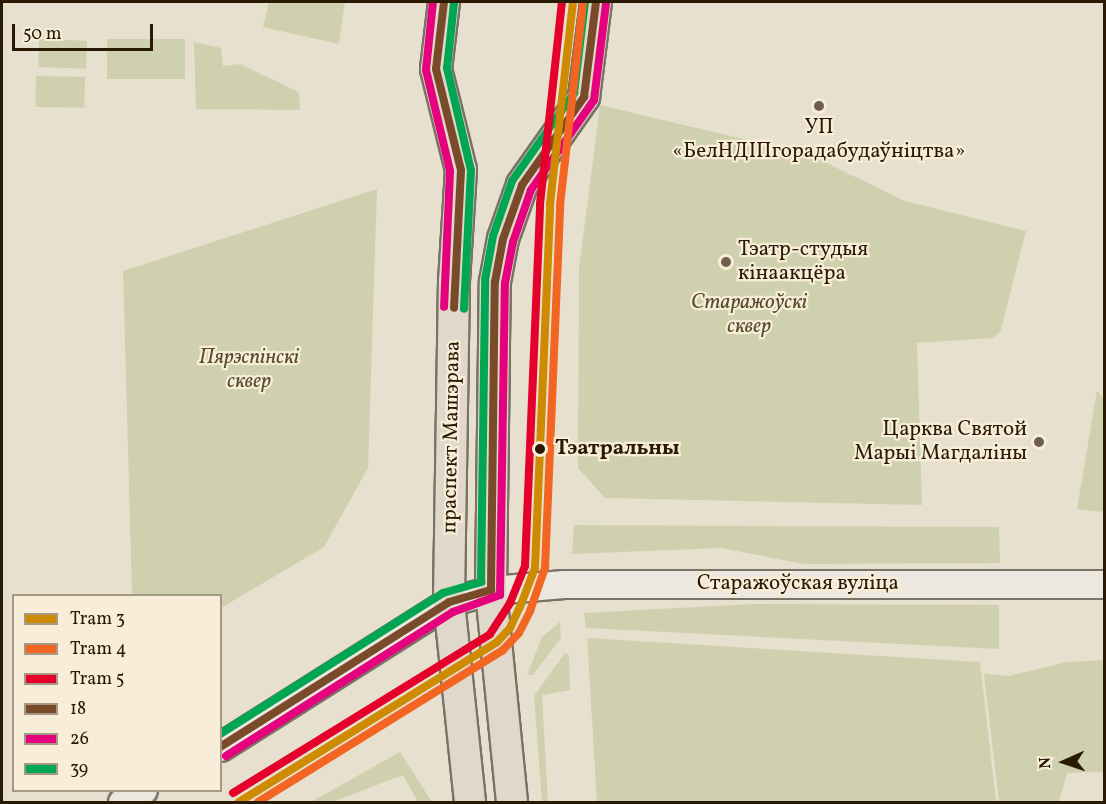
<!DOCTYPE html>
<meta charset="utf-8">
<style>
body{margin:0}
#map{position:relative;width:1106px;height:804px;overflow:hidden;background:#e8e0ce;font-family:Vollkorn,serif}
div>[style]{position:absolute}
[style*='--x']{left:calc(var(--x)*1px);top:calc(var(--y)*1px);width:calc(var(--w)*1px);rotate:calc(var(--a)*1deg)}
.green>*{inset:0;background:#cfd1ae;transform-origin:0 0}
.roads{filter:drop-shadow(2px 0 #797266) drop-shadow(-2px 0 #797266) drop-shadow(0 2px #797266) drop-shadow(0 -2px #797266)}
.secondary>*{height:27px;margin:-13.5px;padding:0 13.5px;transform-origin:13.5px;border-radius:13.5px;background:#ece8df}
.primary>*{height:30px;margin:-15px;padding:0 15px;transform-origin:15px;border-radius:15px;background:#e0d8ca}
.bus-1>*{height:8px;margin:-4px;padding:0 4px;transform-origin:4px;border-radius:4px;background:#7a4b2a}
.bus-2>*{height:8px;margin:-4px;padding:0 4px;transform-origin:4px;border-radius:4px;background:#e5007d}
.bus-3>*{height:8px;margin:-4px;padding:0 4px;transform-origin:4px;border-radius:4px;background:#00a651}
.tram-1>*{height:8px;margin:-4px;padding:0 4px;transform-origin:4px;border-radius:4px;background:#ce8a01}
.tram-2>*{height:8px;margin:-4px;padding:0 4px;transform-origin:4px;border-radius:4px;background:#f26522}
.tram-3>*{height:8px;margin:-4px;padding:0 4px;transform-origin:4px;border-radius:4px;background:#e4002b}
.dots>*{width:16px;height:16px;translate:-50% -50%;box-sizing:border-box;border:3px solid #f7edd8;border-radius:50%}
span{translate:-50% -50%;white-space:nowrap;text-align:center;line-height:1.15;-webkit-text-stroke:4.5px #f7edd8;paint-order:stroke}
.poi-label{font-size:21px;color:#2b1a03}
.left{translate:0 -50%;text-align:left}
.right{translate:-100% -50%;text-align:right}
.park-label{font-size:21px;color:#564d2e;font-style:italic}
.street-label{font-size:21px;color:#2b1a03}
.stop-label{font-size:21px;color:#2b1a03;font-weight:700}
.frame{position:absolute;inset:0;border:3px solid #2b1a03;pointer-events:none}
.legend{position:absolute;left:12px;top:594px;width:210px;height:198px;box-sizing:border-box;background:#f7edd8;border:2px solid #a59983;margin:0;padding:8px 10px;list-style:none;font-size:18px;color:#2b1a03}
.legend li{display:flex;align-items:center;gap:12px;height:30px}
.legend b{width:30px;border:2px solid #a59983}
.north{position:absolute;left:1034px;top:732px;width:60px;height:60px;-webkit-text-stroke:4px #f7edd8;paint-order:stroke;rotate:267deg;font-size:16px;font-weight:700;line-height:24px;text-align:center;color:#2b1a03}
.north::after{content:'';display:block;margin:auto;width:21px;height:27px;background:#2b1a03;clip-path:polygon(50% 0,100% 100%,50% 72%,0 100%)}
.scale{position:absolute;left:12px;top:24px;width:141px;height:27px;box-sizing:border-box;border:3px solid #2b1a03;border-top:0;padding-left:8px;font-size:18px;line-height:21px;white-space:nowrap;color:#2b1a03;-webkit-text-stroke:4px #f7edd8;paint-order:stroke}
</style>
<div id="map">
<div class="green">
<i style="clip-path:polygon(269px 2px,345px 2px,339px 44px,263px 27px)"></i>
<i style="left:39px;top:39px;width:48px;height:28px;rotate:2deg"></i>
<i style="left:107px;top:39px;width:78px;height:40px"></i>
<i style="clip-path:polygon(194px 42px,221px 48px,223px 66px,240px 64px,299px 92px,300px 110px,196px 109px)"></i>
<i style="left:36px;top:76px;width:49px;height:31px;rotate:1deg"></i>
<i style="clip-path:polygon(600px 105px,810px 155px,905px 201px,1026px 231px,1001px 330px,994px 338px,917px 343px,922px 505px,605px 498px,578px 468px,579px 269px)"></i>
<i style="clip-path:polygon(377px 189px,368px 468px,324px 547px,221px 608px,220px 596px,132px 595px,123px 271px)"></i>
<i style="clip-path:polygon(1097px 390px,1104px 399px,1104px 512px,1077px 509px)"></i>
<i style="clip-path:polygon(574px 525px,999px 527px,1000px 563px,804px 564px,721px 548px,572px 554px)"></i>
<i style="clip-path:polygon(752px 604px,999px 605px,999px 649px,586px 628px,584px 613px)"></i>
<i style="clip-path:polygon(560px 622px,561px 638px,533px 675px,527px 675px,542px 637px)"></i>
<i style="clip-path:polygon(587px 638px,980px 662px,996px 802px,597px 802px)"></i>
<i style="clip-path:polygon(565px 653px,569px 655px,570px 690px,542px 695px,548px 802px,542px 802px,534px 696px)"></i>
<i style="clip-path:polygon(1104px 660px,1104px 772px,1067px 773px,1059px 802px,999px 802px,984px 674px,1009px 676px,1067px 662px)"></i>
<i style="clip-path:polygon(400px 752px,432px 802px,418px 802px,403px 775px,332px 802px,311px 802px)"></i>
</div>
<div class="roads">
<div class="secondary">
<i style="--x:220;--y:747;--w:271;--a:-32.3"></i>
<i style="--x:449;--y:602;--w:44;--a:-15.9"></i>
<i style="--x:491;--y:590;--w:73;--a:-4.7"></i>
<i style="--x:564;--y:584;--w:540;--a:0"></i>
<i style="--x:122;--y:802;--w:24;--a:-30"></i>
</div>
<div class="primary">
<i style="--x:444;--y:2;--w:67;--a:96.8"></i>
<i style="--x:436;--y:69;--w:104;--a:76.1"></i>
<i style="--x:461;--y:170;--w:110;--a:93.6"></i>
<i style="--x:454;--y:280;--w:322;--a:90.9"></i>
<i style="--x:449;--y:602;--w:201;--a:84"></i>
<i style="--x:512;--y:802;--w:213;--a:-95.7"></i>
<i style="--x:491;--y:590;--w:308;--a:-89.3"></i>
<i style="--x:495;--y:282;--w:44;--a:-79.5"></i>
<i style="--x:503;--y:239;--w:57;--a:-70.6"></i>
<i style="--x:522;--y:185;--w:108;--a:-54.8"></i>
<i style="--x:584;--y:97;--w:96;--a:-82.8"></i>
</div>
</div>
<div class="bus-1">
<i style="--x:444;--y:2;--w:67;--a:96.8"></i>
<i style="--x:436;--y:69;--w:104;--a:76.1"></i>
<i style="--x:461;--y:170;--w:138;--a:92.9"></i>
<i style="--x:220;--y:747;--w:271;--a:-32.3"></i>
<i style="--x:449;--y:602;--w:44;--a:-15.9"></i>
<i style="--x:491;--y:590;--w:308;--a:-89.3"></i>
<i style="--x:495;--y:282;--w:44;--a:-79.5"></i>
<i style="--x:503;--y:239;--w:57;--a:-70.6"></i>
<i style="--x:522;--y:185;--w:108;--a:-54.8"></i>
<i style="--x:584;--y:97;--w:96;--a:-82.8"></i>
</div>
<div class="bus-2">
<i style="--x:433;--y:2;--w:68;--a:95.9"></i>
<i style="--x:426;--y:70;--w:104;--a:76.6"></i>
<i style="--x:450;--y:171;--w:136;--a:92.5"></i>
<i style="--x:226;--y:756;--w:269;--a:-32.4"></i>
<i style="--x:453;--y:612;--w:50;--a:-19.9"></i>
<i style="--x:500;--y:595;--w:312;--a:-89.1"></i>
<i style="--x:505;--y:283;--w:42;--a:-79"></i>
<i style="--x:513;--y:242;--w:55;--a:-70.9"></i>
<i style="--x:531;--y:190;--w:110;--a:-55"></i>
<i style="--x:594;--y:100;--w:98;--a:-82.9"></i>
</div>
<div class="bus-3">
<i style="--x:454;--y:3;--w:65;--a:96.1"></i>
<i style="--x:447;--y:68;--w:105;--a:76.8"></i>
<i style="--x:471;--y:170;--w:139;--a:92.9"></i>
<i style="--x:220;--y:734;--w:264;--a:-32.3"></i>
<i style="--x:443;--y:593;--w:40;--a:-16"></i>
<i style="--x:481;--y:582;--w:302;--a:-89.2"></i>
<i style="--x:485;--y:280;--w:45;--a:-79.7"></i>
<i style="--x:493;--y:236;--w:58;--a:-70.9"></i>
<i style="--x:512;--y:181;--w:108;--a:-54.8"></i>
<i style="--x:574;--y:93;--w:92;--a:-83.1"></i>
</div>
<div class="tram-1">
<i style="--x:239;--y:802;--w:304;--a:-31.8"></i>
<i style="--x:497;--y:642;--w:19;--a:-47"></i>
<i style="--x:510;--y:628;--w:23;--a:-65"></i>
<i style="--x:520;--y:607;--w:42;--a:-69"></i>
<i style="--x:535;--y:568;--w:364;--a:-87.6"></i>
<i style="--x:550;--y:204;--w:203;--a:-83.5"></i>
</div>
<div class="tram-2">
<i style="--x:258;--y:802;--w:288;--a:-31.8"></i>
<i style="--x:503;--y:650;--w:23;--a:-47"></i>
<i style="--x:519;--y:633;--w:25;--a:-63"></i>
<i style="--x:530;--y:611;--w:46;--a:-70.8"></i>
<i style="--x:545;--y:568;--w:363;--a:-87.6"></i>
<i style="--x:560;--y:205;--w:203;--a:-83.5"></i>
</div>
<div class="tram-3">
<i style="--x:233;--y:793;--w:302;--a:-31.7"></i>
<i style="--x:490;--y:634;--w:37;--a:-57"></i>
<i style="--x:510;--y:603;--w:40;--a:-68"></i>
<i style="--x:525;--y:566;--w:362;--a:-87.6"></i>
<i style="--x:540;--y:204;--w:203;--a:-83.8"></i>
</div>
<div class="dots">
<i style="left:819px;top:106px;background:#6d5f4a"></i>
<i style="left:726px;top:262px;background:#6d5f4a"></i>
<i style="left:1039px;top:442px;background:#6d5f4a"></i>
<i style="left:540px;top:449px;background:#2b1a03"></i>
</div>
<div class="poi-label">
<span style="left:819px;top:140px">УП<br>«БелНДІПгорадабудаўніцтва»</span>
<span class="left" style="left:738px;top:262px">Тэатр-студыя<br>кінаакцёра</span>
<span class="right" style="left:1027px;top:442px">Царква Святой<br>Марыі Магдаліны</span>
</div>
<div class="park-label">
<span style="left:749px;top:315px">Старажоўскі<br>сквер</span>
<span style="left:249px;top:370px">Пярэспінскі<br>сквер</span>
</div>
<div class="street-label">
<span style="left:452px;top:437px;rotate:-89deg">праспект Машэрава</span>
<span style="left:798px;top:584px">Старажоўская вуліца</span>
</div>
<div class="stop-label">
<span class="left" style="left:555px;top:449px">Тэатральны</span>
</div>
<div class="frame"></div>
<ul class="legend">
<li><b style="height:8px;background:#ce8a01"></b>Tram 3</li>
<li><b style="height:8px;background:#f26522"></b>Tram 4</li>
<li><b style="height:8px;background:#e4002b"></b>Tram 5</li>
<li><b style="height:8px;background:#7a4b2a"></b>18</li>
<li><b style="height:8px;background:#e5007d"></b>26</li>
<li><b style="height:8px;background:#00a651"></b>39</li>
</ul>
<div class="north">N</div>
<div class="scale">50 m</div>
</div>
